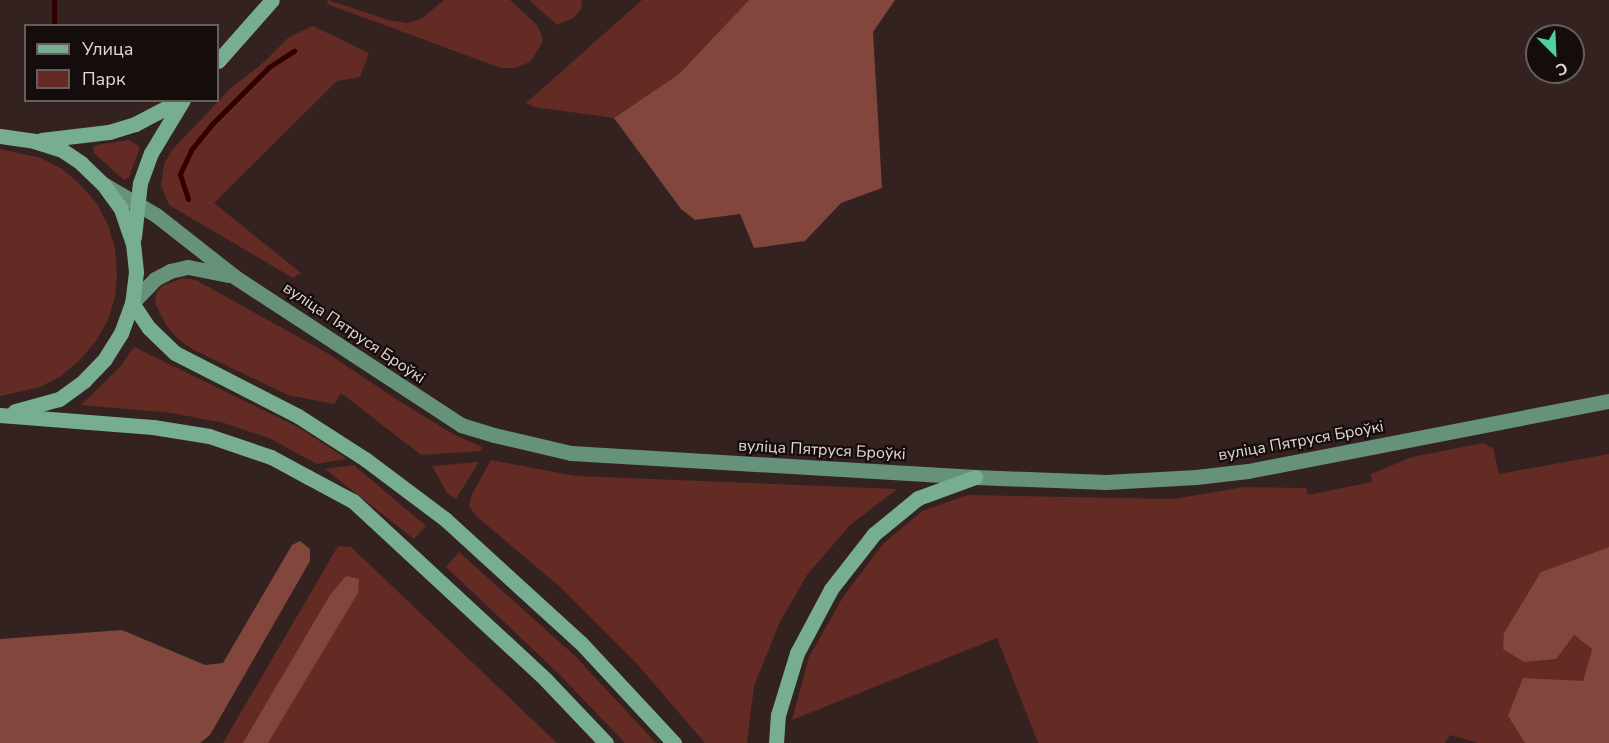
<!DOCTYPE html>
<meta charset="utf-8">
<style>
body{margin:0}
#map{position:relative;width:1609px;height:743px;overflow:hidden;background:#33221f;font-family:"Nunito Sans",sans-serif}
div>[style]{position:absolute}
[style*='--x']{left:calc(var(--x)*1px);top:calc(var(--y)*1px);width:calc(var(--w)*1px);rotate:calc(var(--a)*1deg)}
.green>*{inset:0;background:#642b24}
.forest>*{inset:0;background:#82463d}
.stream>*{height:5px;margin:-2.5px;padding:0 2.5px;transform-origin:2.5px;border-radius:2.5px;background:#300000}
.secondary>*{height:15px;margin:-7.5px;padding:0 7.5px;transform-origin:7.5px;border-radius:7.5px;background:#66917a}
.primary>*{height:15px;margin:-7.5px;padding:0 7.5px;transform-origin:7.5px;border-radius:7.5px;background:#77ae92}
span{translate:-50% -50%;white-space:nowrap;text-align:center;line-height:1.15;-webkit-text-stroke:4.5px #150d0c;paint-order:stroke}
.street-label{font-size:16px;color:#e3d7d4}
.legend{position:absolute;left:24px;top:24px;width:195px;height:78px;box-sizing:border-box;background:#150d0c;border:2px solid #675e5c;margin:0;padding:8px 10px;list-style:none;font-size:18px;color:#e3d7d4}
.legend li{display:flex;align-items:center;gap:12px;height:30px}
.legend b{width:30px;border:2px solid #675e5c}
.north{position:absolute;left:1525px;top:24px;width:60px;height:60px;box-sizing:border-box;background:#150d0c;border:2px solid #675e5c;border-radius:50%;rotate:156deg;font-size:16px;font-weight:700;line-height:24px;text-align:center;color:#e3d7d4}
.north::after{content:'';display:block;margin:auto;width:21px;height:27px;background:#4ed39a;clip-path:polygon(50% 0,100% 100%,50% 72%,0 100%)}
</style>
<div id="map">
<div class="green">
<i style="clip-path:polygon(328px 0,388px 20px,407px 23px,421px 19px,444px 0,510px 0,537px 25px,542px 36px,542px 43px,530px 62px,515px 68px,501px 68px,327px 4px)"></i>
<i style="clip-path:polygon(529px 0,582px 0,581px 9px,573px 18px,557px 25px)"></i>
<i style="clip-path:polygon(642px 0,749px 0,679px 74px,614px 118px,534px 107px,526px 103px)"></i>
<i style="clip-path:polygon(313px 26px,369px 53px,360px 77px,337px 81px,214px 203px,301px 273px,293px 278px,169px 205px,161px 185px,164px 164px,172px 150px,232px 87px,263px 63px,289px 37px)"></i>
<i style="clip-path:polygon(129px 140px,140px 147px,129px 177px,124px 180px,94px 153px,93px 148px,96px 145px)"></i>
<i style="clip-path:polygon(0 149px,41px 158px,62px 169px,81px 185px,97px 204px,108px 225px,115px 248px,117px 273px,115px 297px,108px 320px,96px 341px,80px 360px,61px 376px,40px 387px,0 396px)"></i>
<i style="clip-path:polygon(183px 278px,196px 280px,327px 353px,402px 403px,453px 434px,482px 447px,481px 451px,421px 455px,341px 393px,334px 404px,288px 395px,194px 350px,179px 340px,166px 325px,155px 303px,156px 293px,162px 286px)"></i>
<i style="clip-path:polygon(134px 347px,298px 427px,347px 459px,317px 464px,269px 438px,224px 423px,172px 413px,81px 405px,120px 367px)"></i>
<i style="clip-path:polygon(1483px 443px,1493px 448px,1499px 474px,1609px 454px,1609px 547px,1541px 572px,1574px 635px,1592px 649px,1583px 681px,1508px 716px,1525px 743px,1478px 743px,1450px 735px,1445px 743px,1038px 743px,997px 638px,792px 720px,809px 657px,843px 597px,883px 544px,922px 511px,968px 495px,1173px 499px,1244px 487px,1306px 488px,1308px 495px,1372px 482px,1371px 474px,1412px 457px)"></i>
<i style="clip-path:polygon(491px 460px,576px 476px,897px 489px,850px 525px,807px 575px,780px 622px,754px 686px,747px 743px,705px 743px,638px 665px,558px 585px,476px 516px,469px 506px,472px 494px)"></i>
<i style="clip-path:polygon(479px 462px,456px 499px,447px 493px,432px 466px)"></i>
<i style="clip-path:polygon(354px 465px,426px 526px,414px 539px,325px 469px)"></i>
<i style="clip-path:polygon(338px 546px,351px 547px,557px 743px,223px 743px)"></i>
<i style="clip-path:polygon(459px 552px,575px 656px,656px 743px,625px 743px,559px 674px,446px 567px)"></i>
</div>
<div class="forest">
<i style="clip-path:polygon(749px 0,895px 0,873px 32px,882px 188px,841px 203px,805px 241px,754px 248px,740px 214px,695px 220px,681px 209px,614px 118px,679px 74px)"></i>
<i style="clip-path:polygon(1609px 516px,1609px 743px,1525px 743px,1508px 716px,1523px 678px,1583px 681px,1592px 649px,1574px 635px,1556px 659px,1524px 662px,1503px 649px,1504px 633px,1541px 572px,1609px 547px)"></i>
<i style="clip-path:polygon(300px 541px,310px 549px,310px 561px,210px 735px,200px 743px,0 743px,0 639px,122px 630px,205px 665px,223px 663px,292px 545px)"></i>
<i style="clip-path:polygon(346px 576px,359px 579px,358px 593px,268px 743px,243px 743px,330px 595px)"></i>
</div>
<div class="stream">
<i style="--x:54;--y:26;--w:26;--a:-90"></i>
<i style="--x:188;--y:199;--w:26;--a:-108"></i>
<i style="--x:180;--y:174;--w:26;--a:-65"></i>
<i style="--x:191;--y:150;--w:32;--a:-51"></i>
<i style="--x:211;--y:125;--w:82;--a:-45"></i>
<i style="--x:269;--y:67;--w:30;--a:-33"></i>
</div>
<div class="secondary">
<i style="--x:103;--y:184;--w:61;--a:30.3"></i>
<i style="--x:156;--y:215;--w:100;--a:38.1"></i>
<i style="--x:235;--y:277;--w:270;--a:33.2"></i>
<i style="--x:461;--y:425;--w:34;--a:17"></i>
<i style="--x:494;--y:435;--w:79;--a:13.2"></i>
<i style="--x:571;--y:453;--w:405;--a:3.4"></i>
<i style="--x:975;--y:477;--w:131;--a:2.2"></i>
<i style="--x:1106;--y:482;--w:90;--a:-3.2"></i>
<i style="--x:1196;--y:477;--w:52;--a:-6.6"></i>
<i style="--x:1248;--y:471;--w:368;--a:-11"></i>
<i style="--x:132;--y:303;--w:33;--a:-46"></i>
<i style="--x:155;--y:279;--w:17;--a:-28"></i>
<i style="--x:170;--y:271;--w:18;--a:-13"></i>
<i style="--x:188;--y:267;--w:42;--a:11"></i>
</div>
<div class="primary">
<i style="--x:218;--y:61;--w:81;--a:-48.5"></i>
<i style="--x:0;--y:136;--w:34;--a:8"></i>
<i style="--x:34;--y:141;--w:29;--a:18"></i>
<i style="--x:62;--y:150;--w:23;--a:34"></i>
<i style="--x:81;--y:163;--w:30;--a:44"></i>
<i style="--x:103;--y:184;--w:31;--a:54"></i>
<i style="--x:121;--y:209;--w:36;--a:71"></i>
<i style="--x:133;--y:243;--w:29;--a:84"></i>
<i style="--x:136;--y:272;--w:31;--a:97"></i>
<i style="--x:132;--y:303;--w:32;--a:110"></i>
<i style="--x:121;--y:333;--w:31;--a:122"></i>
<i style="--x:105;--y:359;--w:30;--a:134"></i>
<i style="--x:84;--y:381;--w:31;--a:144"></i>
<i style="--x:59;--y:399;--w:46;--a:164.7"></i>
<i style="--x:41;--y:140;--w:68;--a:-6.7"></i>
<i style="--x:109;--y:132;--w:27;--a:-17"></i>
<i style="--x:135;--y:124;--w:52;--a:-27.6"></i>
<i style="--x:134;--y:237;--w:54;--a:-83.7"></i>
<i style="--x:140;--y:183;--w:32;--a:-70"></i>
<i style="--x:151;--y:153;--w:62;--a:-58.9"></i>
<i style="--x:132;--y:303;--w:30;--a:56"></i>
<i style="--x:149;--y:328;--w:36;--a:44"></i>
<i style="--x:175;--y:353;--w:138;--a:27.1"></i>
<i style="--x:298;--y:416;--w:80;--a:32.7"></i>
<i style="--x:365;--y:459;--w:100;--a:36.9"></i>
<i style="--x:445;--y:519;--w:184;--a:42.4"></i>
<i style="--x:581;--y:643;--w:137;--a:47.1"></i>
<i style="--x:0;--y:415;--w:153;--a:4.5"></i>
<i style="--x:153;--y:427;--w:57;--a:9.1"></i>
<i style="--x:209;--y:436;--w:65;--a:18.7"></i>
<i style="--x:271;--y:457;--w:42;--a:28.4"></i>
<i style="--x:308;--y:477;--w:51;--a:28.1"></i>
<i style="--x:353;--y:501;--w:263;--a:42.8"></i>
<i style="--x:546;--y:680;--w:87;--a:46.4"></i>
<i style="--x:776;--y:743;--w:28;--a:-86"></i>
<i style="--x:778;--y:715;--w:65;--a:-73"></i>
<i style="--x:797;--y:653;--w:72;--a:-62"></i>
<i style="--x:831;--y:589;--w:70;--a:-52"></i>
<i style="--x:874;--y:534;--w:57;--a:-39.3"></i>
<i style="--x:918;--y:498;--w:61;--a:-20.2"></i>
</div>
<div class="street-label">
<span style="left:354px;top:333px;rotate:34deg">вуліца Пятруся Броўкі</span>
<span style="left:1301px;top:441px;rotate:-10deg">вуліца Пятруся Броўкі</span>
<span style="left:822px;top:450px;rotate:3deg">вуліца Пятруся Броўкі</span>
</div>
<ul class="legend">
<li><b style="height:8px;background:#77ae92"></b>Улица</li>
<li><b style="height:16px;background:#642b24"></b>Парк</li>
</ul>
<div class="north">С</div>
</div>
